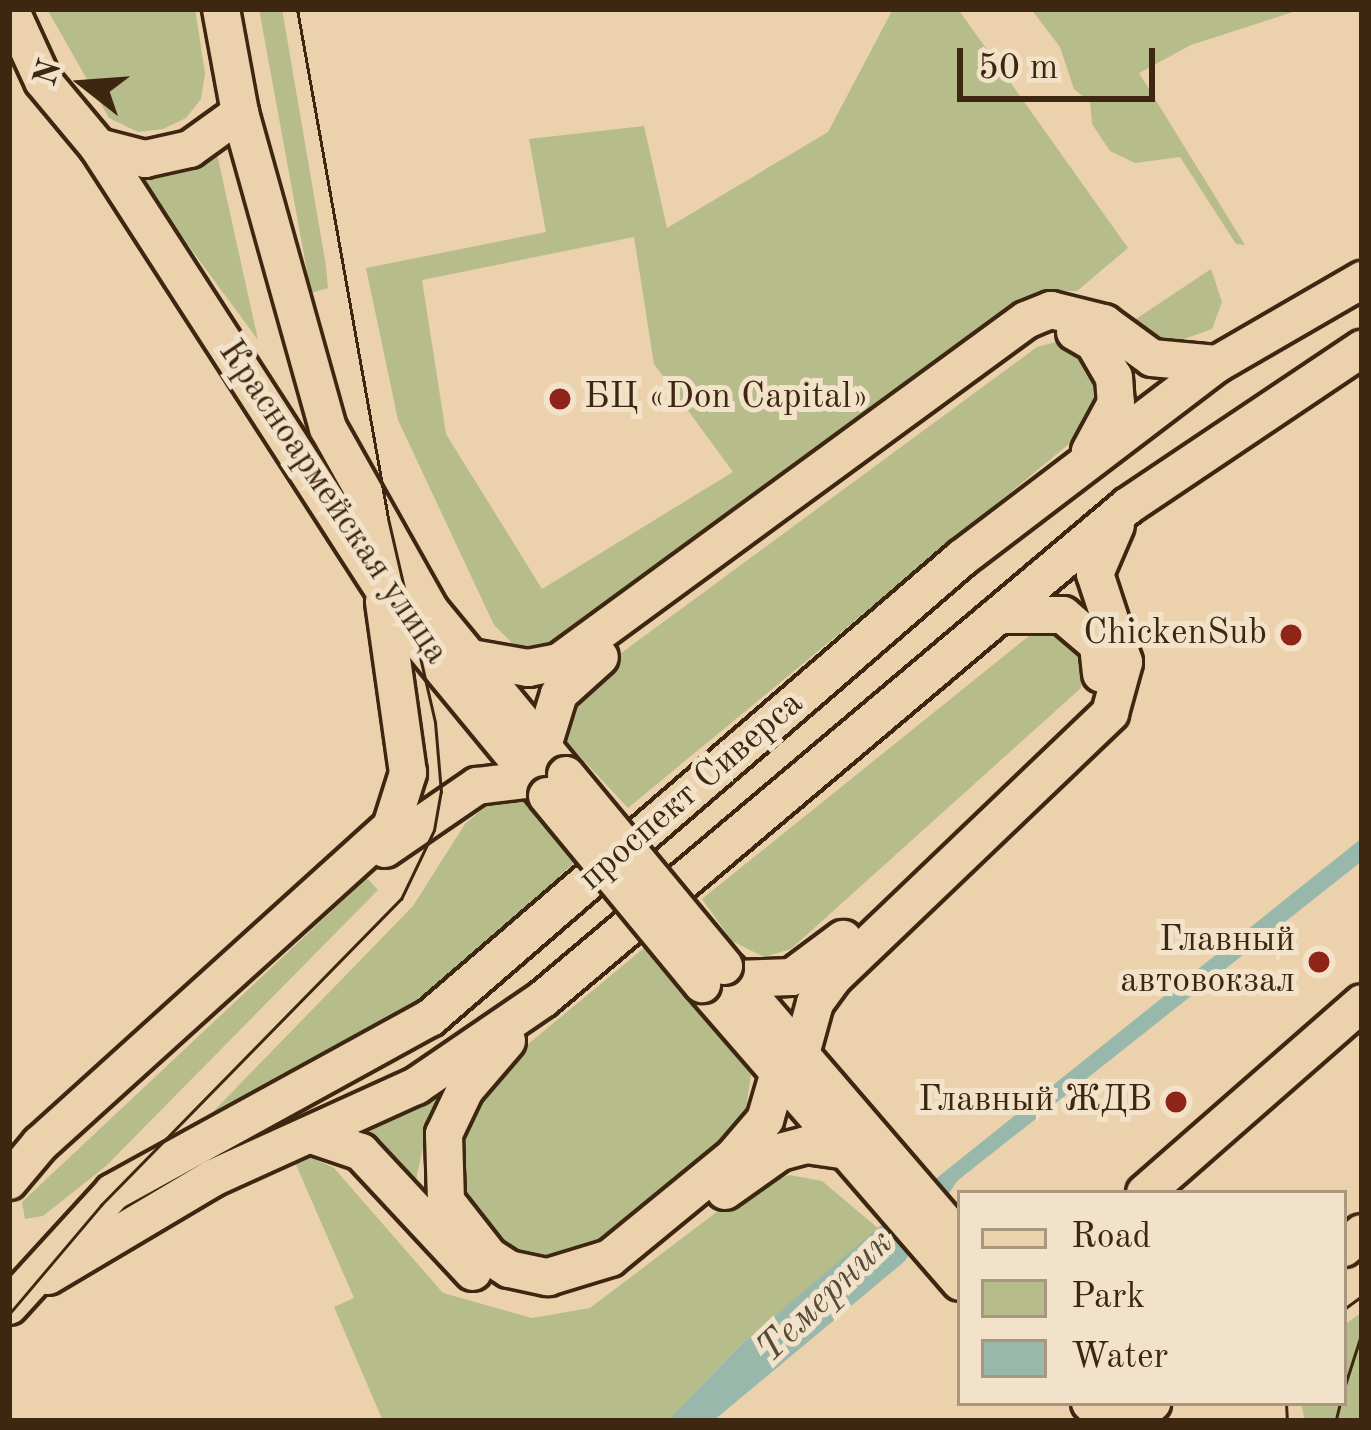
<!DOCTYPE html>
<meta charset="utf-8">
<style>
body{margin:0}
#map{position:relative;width:1371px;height:1430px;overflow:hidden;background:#ebd2ac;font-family:"Old Standard TT",serif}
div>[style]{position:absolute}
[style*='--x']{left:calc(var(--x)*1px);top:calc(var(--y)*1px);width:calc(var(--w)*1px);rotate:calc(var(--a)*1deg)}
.green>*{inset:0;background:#b6bc8a}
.water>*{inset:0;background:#98b8ab}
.roads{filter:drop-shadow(3px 0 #3e2711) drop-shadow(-3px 0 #3e2711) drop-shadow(0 3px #3e2711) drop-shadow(0 -3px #3e2711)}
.major>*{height:36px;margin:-18px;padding:0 18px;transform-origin:18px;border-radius:18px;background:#ebd2ac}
.tram>*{height:3px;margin:-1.5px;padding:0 1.5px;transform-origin:1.5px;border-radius:1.5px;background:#3e2711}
.bridges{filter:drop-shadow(3px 0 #3e2711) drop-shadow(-3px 0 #3e2711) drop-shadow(0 3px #3e2711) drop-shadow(0 -3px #3e2711)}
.major-bridge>*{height:36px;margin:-18px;padding:0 18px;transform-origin:18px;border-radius:18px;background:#ebd2ac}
.dots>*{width:33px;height:33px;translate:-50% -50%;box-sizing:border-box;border:6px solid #f2e2c9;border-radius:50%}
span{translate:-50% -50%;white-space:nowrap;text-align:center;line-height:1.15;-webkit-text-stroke:10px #f2e2c9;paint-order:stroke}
.poi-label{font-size:36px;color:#3e2711}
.left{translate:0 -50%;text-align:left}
.right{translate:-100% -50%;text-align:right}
.street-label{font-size:36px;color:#3e2711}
.water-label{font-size:39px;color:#544b38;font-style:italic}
.frame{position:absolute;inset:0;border:12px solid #3e2711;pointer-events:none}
.legend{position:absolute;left:957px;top:1190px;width:390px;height:216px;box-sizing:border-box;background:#f2e2c9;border:3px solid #aa977f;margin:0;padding:15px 21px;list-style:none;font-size:36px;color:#3e2711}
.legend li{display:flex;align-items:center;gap:24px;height:60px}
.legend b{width:60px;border:3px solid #aa977f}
.north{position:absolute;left:24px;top:24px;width:120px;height:120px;-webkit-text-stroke:9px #f2e2c9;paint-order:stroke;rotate:287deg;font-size:33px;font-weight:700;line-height:48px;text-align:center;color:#3e2711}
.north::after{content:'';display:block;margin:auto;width:42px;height:54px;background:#3e2711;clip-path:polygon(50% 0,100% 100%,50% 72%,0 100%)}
.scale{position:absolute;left:957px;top:48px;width:198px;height:54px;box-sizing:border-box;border:6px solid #3e2711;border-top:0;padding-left:15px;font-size:36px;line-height:42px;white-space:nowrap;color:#3e2711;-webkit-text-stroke:9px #f2e2c9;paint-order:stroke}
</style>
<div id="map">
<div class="green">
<i style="clip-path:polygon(47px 9px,195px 9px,205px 73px,201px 99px,186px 118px,163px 129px,138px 132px,109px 118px)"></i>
<i style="clip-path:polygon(259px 9px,282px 9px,326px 266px,328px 288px,311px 293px)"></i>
<i style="clip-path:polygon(evenodd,893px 9px,958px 9px,1128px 248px,1077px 291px,1046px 291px,1015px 307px,554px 646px,517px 648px,494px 625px,398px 420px,366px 268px,546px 232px,529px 139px,644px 126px,667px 228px,828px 132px,893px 9px,634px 237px,654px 364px,733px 472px,542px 589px,446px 434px,422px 280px,634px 237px)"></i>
<i style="clip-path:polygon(1031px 9px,1302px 9px,1191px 45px,1139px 73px,1245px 245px,1236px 244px,1180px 157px,1135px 163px,1110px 151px,1092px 124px,1090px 102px,1074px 89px,1060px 47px)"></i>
<i style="clip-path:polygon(215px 145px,258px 340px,135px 173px,169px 173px)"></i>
<i style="clip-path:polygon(1211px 269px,1222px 302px,1212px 329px,1161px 347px,1130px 323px)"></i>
<i style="clip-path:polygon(1063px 340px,1103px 369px,1098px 420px,628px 808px,560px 735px,575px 687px,1037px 347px)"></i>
<i style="clip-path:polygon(1040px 627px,1081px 644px,1081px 688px,791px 949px,764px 957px,732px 941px,702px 899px)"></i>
<i style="clip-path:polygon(524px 794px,577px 860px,416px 1011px,206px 1119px,413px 906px,465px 824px,497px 797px)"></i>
<i style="clip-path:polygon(367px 878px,378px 890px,106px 1166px,43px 1216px,25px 1219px,22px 1202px)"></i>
<i style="clip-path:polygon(644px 948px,751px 1075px,744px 1122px,603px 1246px,550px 1262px,505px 1252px,457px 1192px,458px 1141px,504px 1064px)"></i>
<i style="clip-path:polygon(443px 1087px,447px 1092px,428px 1124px,414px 1189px,365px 1130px)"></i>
<i style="clip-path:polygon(307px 1155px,334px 1168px,443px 1293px,532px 1318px,590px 1308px,743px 1192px,789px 1175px,822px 1181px,879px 1229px,742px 1344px,667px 1421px,383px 1421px,334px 1307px,354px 1298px,294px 1160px)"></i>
<i style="clip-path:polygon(1362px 1312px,1362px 1421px,1305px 1421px,1301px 1403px,1344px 1403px,1344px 1325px)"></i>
</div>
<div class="water">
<i style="clip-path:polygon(1362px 838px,1362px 861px,957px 1181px,905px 1261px,713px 1421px,667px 1421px,742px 1344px,928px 1185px)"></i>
</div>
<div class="roads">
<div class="major">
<i style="--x:10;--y:9;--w:79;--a:65.4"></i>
<i style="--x:43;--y:81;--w:86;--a:50.2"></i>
<i style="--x:98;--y:147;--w:570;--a:57.17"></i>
<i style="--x:407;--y:626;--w:220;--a:50.5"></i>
<i style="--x:221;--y:9;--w:106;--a:79.6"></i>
<i style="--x:240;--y:113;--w:327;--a:74.4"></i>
<i style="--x:328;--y:428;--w:209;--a:60.7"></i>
<i style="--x:430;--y:610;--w:214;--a:50.5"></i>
<i style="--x:98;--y:147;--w:49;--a:14.3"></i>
<i style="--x:145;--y:159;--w:46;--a:-12.5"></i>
<i style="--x:190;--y:149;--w:62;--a:-35.8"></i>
<i style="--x:1075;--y:332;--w:22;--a:30"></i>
<i style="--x:1094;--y:343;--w:39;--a:60"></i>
<i style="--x:1114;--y:377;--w:26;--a:86"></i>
<i style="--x:1116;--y:403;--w:55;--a:118.4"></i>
<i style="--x:999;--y:615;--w:64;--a:0"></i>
<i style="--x:1063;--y:615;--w:46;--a:40.6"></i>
<i style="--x:1098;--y:645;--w:29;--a:84"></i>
<i style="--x:471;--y:658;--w:58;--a:10"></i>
<i style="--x:528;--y:668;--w:32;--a:-11"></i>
<i style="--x:559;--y:662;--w:579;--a:-36.22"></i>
<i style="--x:1026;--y:320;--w:27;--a:-22"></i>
<i style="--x:1051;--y:310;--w:55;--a:13.8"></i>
<i style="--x:1104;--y:323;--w:59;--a:36.1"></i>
<i style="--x:1152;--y:358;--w:65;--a:5.3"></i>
<i style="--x:543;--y:746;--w:54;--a:-72.9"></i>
<i style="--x:559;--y:694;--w:55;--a:-42.1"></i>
<i style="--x:385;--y:849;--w:112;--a:-34.4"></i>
<i style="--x:477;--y:786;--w:56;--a:-7.1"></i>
<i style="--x:728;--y:970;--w:356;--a:49.3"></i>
<i style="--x:736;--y:979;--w:56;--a:-2"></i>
<i style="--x:792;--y:977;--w:64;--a:-36.7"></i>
<i style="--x:702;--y:984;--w:394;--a:49.1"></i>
<i style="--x:507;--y:1041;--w:65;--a:130.6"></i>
<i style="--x:465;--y:1090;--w:49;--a:115.5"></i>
<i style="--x:444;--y:1134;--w:67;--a:88.3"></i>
<i style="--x:446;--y:1201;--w:70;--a:52"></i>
<i style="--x:489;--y:1256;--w:24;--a:33"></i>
<i style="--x:509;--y:1269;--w:40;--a:12"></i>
<i style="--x:548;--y:1277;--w:65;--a:-17"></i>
<i style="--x:610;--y:1258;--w:161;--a:-39.4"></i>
<i style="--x:734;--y:1156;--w:48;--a:-49.3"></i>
<i style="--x:765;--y:1120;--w:50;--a:-73.7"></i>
<i style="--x:801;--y:1054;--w:53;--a:-74.6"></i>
<i style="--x:815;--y:1003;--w:32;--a:-54"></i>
<i style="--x:834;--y:977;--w:382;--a:-43.7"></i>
<i style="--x:1110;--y:713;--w:53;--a:-74.6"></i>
<i style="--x:1124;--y:662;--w:93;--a:-108.2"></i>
<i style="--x:1095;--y:574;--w:53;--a:-66.8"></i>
<i style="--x:311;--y:1135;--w:53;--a:18.8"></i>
<i style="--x:361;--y:1152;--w:164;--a:47"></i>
<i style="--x:9;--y:1181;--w:48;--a:-50"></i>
<i style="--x:40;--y:1144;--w:473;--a:-42.1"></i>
<i style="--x:391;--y:827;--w:57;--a:-72.5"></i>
<i style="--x:408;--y:773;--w:173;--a:-98"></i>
<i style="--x:725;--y:1191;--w:67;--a:-35.3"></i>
<i style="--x:780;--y:1152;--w:27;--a:-15"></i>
<i style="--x:806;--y:1145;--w:42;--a:8.1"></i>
<i style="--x:1145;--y:1193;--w:288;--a:-41.2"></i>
<i style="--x:1344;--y:1248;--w:23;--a:-40"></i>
<i style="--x:48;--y:1276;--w:192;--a:-30.7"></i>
<i style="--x:213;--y:1178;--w:223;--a:-24.4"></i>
<i style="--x:416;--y:1086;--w:154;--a:-34.4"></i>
<i style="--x:543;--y:999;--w:765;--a:-40.12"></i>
<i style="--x:1128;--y:506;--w:282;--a:-33.9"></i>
<i style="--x:9;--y:1306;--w:154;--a:-47.6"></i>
<i style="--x:113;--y:1192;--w:362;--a:-28.8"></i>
<i style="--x:430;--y:1018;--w:703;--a:-40.85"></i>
<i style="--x:962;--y:558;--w:320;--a:-37.3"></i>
<i style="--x:1217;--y:364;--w:168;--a:-30.1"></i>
<i style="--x:1090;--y:1403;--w:41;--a:12.7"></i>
<i style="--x:1130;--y:1412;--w:24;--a:-22"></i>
</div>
</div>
<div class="tram">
<i style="--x:1344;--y:1309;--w:22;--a:-36"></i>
<i style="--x:9;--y:1314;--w:143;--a:-49.8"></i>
<i style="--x:101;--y:1205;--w:429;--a:-45.6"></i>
<i style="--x:401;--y:899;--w:76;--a:-64.4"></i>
<i style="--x:434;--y:830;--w:39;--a:-80"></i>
<i style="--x:441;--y:792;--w:70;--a:-94.9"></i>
<i style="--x:435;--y:722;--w:209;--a:-103"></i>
<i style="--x:388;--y:518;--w:517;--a:-100.14"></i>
<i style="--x:1344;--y:1388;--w:59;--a:-72.2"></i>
<i style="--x:1286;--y:1403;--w:18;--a:87"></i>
<i style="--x:1336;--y:1419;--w:16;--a:-76"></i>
</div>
<div class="bridges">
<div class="major-bridge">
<i style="--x:566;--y:775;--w:248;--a:50.4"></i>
<i style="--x:547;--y:796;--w:244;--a:50.5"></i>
</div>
</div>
<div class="dots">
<i style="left:560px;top:399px;background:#8f2418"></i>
<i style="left:1291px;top:635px;background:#8f2418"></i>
<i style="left:1319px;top:962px;background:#8f2418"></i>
<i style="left:1176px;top:1102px;background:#8f2418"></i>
</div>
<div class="poi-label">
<span class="left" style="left:584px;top:399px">БЦ «Don Capital»</span>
<span class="right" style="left:1267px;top:635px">ChickenSub</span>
<span class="right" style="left:1295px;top:962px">Главный<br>автовокзал</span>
<span class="right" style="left:1152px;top:1102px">Главный ЖДВ</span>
</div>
<div class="street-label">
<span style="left:332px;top:503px;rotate:56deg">Красноармейская улица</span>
<span style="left:692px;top:792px;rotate:-41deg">проспект Сиверса</span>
</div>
<div class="water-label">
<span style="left:826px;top:1297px;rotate:-44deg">Темерник</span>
</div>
<div class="frame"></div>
<ul class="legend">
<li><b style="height:15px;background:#ebd2ac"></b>Road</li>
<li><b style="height:33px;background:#b6bc8a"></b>Park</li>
<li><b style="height:33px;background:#98b8ab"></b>Water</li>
</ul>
<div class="north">N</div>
<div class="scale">50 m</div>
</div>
